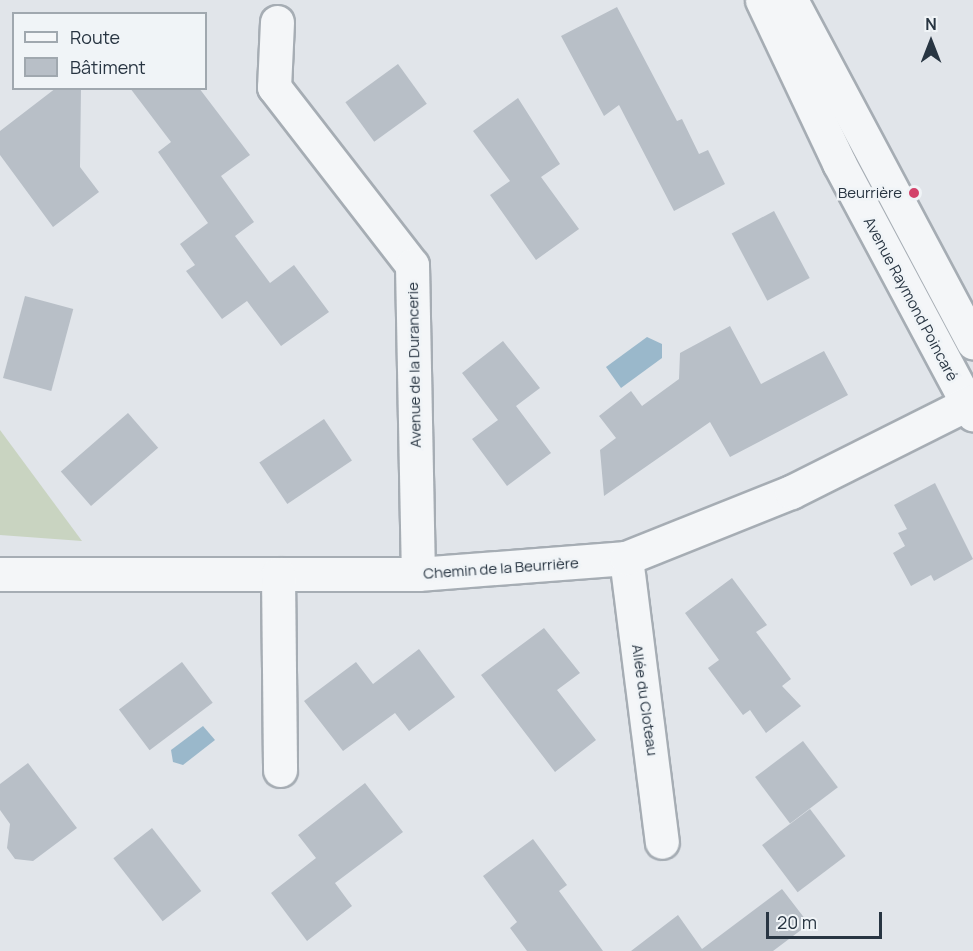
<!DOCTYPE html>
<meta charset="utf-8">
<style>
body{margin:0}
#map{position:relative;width:973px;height:951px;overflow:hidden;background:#e1e5ea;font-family:Manrope,sans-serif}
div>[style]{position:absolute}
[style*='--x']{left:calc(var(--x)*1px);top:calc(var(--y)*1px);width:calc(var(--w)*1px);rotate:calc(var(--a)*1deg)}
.green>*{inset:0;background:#c9d4c1}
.water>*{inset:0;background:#9ab8cb}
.building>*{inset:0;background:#b8bfc7;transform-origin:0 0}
.roads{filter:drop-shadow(2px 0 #a6adb4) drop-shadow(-2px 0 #a6adb4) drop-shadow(0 2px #a6adb4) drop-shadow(0 -2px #a6adb4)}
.minor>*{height:33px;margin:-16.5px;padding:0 16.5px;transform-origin:16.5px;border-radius:16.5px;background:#f4f6f8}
.dots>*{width:16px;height:16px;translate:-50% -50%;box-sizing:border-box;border:3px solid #f0f4f7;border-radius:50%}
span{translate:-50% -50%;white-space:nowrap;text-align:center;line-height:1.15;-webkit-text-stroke:5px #f0f4f7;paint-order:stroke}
.poi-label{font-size:15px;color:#283542}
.right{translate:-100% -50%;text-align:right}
.street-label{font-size:15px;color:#283542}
.legend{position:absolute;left:12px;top:12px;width:195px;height:78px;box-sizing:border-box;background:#f0f4f7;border:2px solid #a0a8af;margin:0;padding:8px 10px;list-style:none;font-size:18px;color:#283542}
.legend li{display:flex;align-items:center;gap:12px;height:30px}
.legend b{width:30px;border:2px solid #a0a8af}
.north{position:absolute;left:901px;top:12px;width:60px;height:60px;-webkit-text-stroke:4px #f0f4f7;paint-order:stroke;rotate:0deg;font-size:16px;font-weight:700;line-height:24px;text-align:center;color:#283542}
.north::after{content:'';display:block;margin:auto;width:21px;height:27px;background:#283542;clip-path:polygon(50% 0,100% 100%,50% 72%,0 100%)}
.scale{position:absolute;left:766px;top:912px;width:116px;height:27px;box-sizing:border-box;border:3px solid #283542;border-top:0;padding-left:8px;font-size:18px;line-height:21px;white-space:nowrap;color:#283542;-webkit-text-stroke:4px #f0f4f7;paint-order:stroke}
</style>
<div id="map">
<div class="green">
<i style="clip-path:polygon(0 430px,82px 541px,0 535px)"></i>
</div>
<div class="water">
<i style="clip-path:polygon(647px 337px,662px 344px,662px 358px,621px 388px,606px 367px)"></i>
<i style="clip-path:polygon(203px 726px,215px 740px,183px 765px,173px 762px,171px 750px)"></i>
</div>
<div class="building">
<i style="clip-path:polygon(617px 7px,677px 121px,682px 119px,699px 154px,708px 150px,725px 184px,674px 211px,619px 105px,604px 116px,561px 36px)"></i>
<i style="left:398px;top:64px;width:49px;height:65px;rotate:54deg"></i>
<i style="clip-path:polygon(56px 88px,81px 88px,80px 167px,99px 192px,53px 227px,0 155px,0 131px)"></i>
<i style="clip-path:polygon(130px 88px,199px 88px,250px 155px,221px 176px,254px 222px,235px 236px,270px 283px,294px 265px,329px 312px,281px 346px,247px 301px,222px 319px,186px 271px,195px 265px,180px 244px,208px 223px,158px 152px,171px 142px)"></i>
<i style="clip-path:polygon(518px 98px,560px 164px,541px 177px,579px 229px,536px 260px,490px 195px,510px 181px,473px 131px)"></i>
<i style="left:774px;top:211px;width:76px;height:48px;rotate:62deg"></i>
<i style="left:25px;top:296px;width:50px;height:85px;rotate:15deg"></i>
<i style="clip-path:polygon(730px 326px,761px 384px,824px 351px,848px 395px,730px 457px,710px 422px,604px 496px,600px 450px,616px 438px,599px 416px,631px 391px,642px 406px,679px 379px,680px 353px)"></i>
<i style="clip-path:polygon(503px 341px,540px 388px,516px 406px,551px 453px,507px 486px,472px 439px,498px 420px,462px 373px)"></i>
<i style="left:128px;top:413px;width:46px;height:89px;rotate:49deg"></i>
<i style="left:324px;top:419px;width:50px;height:78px;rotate:56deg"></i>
<i style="clip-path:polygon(935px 483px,973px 559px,934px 581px,931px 575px,911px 586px,893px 553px,905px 546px,898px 533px,907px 529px,894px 505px)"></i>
<i style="clip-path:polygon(732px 578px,767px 625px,756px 632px,791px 679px,782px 686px,801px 706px,766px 733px,750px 710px,743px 715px,708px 668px,719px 660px,685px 613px)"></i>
<i style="clip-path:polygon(544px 628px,580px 673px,557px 690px,596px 740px,555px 772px,481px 675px)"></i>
<i style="clip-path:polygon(419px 649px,455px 697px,409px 731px,395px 713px,343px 751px,304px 701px,356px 662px,373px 684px)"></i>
<i style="left:182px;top:662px;width:51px;height:79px;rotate:53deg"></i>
<i style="left:803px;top:741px;width:58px;height:60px;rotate:53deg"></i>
<i style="clip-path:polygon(28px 763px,77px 828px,33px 861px,15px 859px,7px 848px,10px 824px,0 810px,0 784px)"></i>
<i style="clip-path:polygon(365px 783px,403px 832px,335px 883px,352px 906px,307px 941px,271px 893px,316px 858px,298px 835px)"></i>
<i style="left:810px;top:809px;width:59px;height:60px;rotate:53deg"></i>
<i style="left:152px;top:828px;width:80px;height:49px;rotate:52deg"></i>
<i style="clip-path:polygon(533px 839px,567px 885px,559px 891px,603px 951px,527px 951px,510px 928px,517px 922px,483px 876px)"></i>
<i style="clip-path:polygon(782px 889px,809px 924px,773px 951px,631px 951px,678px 915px,702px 949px)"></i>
</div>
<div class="roads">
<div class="minor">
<i style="--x:762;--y:0;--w:180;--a:64.7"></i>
<i style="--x:839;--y:163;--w:285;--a:61.9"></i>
<i style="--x:791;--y:0;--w:388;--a:62"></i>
<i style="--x:277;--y:22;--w:65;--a:92.6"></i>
<i style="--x:274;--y:87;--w:225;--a:52.2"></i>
<i style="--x:412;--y:265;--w:309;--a:88.9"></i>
<i style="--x:626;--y:558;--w:286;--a:82.8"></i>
<i style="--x:0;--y:574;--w:418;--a:0"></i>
<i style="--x:418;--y:574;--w:209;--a:-4.4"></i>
<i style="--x:626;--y:558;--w:178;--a:-21.8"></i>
<i style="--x:791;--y:492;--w:203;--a:-26.6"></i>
<i style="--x:278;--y:574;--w:196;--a:89.4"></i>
</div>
</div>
<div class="dots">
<i style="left:914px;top:193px;background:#d3426a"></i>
</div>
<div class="poi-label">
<span class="right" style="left:902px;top:193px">Beurrière</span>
</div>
<div class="street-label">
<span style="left:911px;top:299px;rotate:62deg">Avenue Raymond Poincaré</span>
<span style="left:414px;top:365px;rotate:-91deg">Avenue de la Durancerie</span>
<span style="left:501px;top:568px;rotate:-4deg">Chemin de la Beurrière</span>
<span style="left:645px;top:700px;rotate:82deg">Allée du Cloteau</span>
</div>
<ul class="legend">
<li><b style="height:8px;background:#f4f6f8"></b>Route</li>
<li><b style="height:16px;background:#b8bfc7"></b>Bâtiment</li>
</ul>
<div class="north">N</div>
<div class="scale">20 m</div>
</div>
